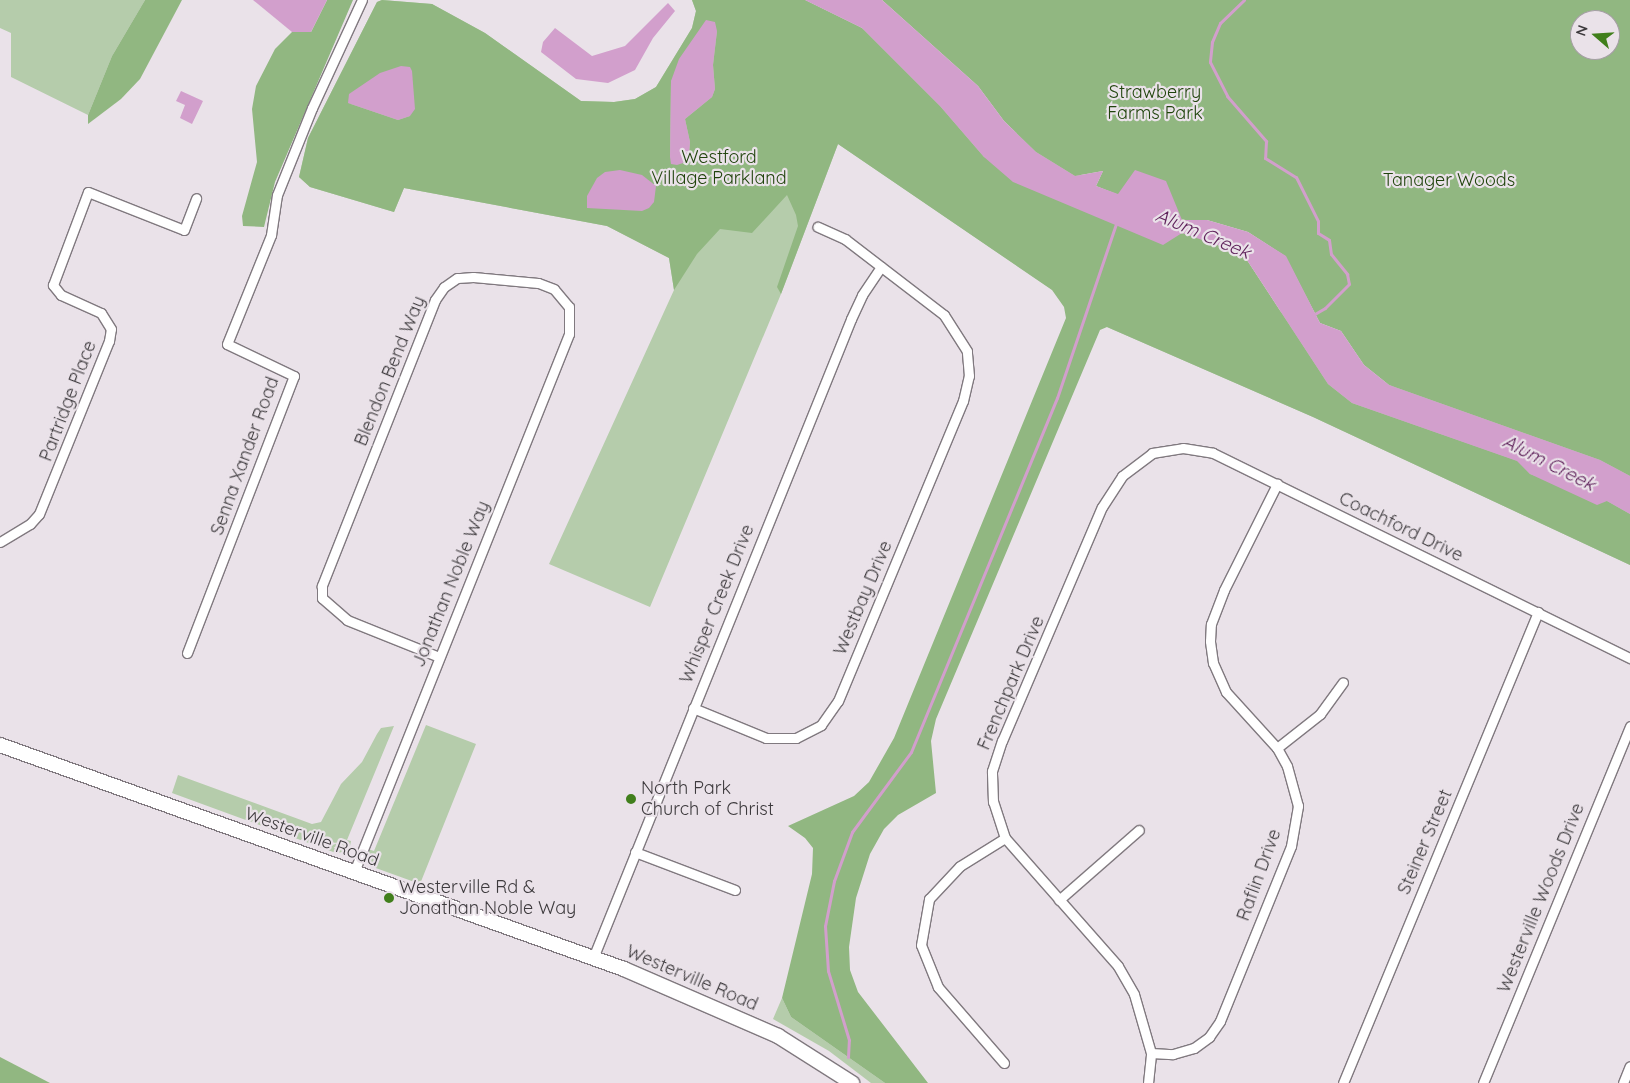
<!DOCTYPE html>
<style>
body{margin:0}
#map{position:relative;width:1630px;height:1083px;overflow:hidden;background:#eae2e9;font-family:Quicksand,sans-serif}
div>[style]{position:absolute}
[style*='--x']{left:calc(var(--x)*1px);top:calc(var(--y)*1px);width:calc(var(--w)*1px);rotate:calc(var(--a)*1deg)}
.green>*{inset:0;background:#b5ccab}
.forest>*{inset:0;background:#91b781}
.water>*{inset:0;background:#d29fcc}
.stream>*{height:3px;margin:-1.5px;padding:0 1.5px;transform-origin:1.5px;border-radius:1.5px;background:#d29fcc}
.roads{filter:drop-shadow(1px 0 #80797f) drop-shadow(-1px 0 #80797f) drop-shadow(0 1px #80797f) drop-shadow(0 -1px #80797f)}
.street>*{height:9px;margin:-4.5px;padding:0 4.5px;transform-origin:4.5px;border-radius:4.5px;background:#fff}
.primary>*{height:14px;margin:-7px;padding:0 7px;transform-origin:7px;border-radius:7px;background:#fff}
.dots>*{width:14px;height:14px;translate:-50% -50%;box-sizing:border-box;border:2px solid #eae2e9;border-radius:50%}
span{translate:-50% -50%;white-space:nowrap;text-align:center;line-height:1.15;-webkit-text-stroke:4.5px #eae2e9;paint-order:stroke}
.park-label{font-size:18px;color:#20440c}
.street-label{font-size:18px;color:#3d3a3d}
.poi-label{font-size:18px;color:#3d3a3d}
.left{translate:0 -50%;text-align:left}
.water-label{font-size:19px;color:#60235c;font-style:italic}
.north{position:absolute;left:1570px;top:10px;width:50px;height:50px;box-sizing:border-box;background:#eae2e9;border:1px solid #a59fa4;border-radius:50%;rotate:289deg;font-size:14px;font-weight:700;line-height:20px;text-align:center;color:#3d3a3d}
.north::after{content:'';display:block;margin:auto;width:18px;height:22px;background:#417f1c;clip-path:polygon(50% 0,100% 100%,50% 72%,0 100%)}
</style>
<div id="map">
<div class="green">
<i style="clip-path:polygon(0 0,145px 0,112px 56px,88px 115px,11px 77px,11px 33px,0 28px)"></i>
<i style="clip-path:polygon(382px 0,432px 4px,485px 33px,581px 101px,614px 102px,635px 99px,656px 87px,692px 28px,696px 11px,692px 0,805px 0,862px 28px,1389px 385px,1630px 434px,1630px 565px,1313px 417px,1107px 327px,838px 144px,781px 294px,650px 607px,549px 564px,674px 290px,669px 258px,607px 226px,404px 188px,394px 212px,310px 187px,299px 177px,308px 138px,377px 2px)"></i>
<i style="clip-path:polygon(426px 725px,476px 744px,420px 884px,373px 867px,366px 854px,368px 849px,374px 851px)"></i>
<i style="clip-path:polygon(394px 726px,347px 840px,351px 841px,350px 846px,343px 852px,336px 853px,172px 793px,178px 775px,312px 824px,321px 822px,341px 784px,362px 762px,377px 734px,381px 728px)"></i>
<i style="clip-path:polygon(782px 998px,791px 1017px,885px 1083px,871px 1083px,829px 1051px,773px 1019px)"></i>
</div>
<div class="forest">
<i style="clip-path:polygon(145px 0,182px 0,140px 79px,121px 99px,88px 124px,88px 115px,112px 56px)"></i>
<i style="clip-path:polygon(327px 0,353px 0,275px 182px,264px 227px,243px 226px,242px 216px,257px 162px,252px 109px,256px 86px,275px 49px,292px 32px,311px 32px)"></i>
<i style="clip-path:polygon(evenodd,382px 0,432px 4px,485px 33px,581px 101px,614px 102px,635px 99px,656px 87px,692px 28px,696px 11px,692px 0,805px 0,862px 28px,940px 106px,984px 157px,1243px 254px,1328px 384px,1352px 403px,1518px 461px,1530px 474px,1607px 501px,1630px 514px,1630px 565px,1313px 417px,1107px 327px,1100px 330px,936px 719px,931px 741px,936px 793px,898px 815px,884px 829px,870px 854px,856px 898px,849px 947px,850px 970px,858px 992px,928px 1083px,885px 1083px,791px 1017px,782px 998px,812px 874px,813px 848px,805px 838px,788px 826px,854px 796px,869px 782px,894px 738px,1066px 318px,1064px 307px,1052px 290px,838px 144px,781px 294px,777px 287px,798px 226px,796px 215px,787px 195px,752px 233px,720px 229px,697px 254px,674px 290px,669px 258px,607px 226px,404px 188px,394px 212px,310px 187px,299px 177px,308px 138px,377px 2px,382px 0,717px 31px,713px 65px,715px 89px,712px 97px,685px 119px,690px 142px,689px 154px,683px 163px,670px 157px,671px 81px,717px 31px,382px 0,348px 103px,410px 116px,398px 120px,348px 103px)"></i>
<i style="clip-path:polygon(evenodd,882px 0,1630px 0,1630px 476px,1600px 460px,1389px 385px,1364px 365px,1341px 331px,1320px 323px,1285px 256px,1248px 232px,1207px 220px,1182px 220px,1096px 186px,1103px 171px,1075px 176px,1036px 152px,1004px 121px,978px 86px,882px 0,1580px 20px,1610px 20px,1610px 50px,1580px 50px,1580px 20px)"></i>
<i style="clip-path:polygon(0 1057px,50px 1083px,0 1083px)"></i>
</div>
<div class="water">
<i style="clip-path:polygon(253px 0,327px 0,311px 32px,292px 32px)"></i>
<i style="clip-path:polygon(805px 0,882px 0,978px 86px,1004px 121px,1036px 152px,1075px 176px,1103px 171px,1096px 186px,1118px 194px,1135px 170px,1166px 181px,1182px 220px,1207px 220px,1248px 232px,1286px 256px,1320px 323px,1341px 331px,1364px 365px,1389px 385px,1600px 460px,1630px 476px,1630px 514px,1607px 501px,1597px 505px,1530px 474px,1517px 461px,1352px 403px,1328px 384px,1243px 254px,1182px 233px,1163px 245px,1013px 182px,984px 157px,940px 106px,862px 28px)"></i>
<i style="clip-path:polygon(668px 3px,675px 11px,653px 38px,635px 70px,608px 83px,576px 79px,541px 52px,543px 42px,555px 28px,592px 56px,625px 46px)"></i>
<i style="clip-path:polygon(706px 20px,715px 22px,717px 31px,713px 65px,715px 89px,712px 97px,685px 119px,690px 142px,689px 154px,683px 163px,677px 165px,671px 164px,670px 157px,671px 81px,679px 59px)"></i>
<i style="clip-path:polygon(401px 66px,410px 67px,412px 71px,415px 109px,410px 116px,398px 120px,348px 103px,349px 94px,380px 73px)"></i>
<i style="clip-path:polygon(181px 91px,203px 101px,192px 124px,180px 118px,185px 105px,176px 101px)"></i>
<i style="clip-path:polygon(620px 170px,642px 175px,656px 186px,654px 202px,649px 208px,642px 211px,587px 208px,587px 196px,597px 178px,605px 172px)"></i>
</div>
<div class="stream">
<i style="--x:1244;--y:0;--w:33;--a:136"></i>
<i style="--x:1220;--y:23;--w:21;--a:113"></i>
<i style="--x:1212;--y:42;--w:20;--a:96"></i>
<i style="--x:1210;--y:62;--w:38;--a:63"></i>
<i style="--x:1227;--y:96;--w:60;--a:49.1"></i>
<i style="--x:1266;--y:141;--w:17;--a:93"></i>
<i style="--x:1265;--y:158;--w:36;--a:32"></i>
<i style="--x:1296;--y:177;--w:49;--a:63.4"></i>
<i style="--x:1318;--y:221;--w:12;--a:90"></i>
<i style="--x:1318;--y:233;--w:13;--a:32"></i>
<i style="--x:1329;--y:240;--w:14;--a:82"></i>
<i style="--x:1331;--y:254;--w:26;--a:51"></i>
<i style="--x:1347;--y:274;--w:10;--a:79"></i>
<i style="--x:1349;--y:284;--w:34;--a:135"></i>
<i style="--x:1325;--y:308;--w:14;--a:150"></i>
<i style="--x:848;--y:1057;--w:17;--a:-87"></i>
<i style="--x:849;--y:1040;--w:72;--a:-106.9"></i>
<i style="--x:828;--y:971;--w:45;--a:-93.8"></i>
<i style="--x:825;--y:926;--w:46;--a:-78.7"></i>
<i style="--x:834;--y:881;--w:52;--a:-69.8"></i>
<i style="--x:852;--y:832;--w:99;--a:-53.6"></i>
<i style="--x:911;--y:752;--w:383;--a:-67.6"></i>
<i style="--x:1057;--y:398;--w:184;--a:-71.3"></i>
</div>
<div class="roads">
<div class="street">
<i style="--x:0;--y:542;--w:35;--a:-31"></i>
<i style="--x:30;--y:524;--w:13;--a:-48"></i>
<i style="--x:39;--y:514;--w:187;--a:-68"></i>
<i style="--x:109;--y:341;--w:12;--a:-81"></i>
<i style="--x:111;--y:329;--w:19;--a:-122"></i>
<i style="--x:101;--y:313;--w:44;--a:-155.8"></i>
<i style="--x:61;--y:295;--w:13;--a:-129"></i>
<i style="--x:53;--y:285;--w:99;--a:-69.4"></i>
<i style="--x:88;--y:192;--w:103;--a:21.6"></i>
<i style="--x:184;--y:230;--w:34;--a:-69"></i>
<i style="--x:187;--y:653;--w:297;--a:-68.9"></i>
<i style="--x:294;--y:376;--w:74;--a:-154.5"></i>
<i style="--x:227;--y:344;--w:118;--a:-68"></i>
<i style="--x:271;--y:235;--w:40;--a:-81.5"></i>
<i style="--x:277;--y:195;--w:94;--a:-68.1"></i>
<i style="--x:312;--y:108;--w:119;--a:-65.2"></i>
<i style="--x:693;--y:708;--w:79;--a:22.3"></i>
<i style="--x:766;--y:738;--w:30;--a:0"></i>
<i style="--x:796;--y:738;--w:28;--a:-27"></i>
<i style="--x:821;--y:725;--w:29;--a:-55"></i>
<i style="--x:838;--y:701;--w:325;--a:-67.4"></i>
<i style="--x:963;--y:401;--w:26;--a:-77"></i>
<i style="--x:969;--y:376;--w:25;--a:-95"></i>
<i style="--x:967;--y:351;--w:43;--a:-122.6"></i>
<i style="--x:944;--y:315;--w:125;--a:-142.5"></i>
<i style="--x:845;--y:239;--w:30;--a:-156"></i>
<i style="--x:1277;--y:748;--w:55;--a:-38.3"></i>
<i style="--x:1320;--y:714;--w:39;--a:-54"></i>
<i style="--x:635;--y:852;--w:107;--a:20.8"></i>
<i style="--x:354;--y:872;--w:579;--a:-68.22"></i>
<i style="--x:569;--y:334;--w:27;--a:-90"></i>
<i style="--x:569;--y:307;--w:23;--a:-130"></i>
<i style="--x:554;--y:289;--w:17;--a:-159"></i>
<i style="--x:538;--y:283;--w:65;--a:-174.7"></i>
<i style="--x:473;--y:277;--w:16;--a:176"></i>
<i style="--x:457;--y:278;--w:16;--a:145"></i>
<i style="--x:444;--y:287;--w:16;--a:125"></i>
<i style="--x:435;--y:300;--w:308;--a:111.6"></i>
<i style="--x:322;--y:586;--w:12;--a:90"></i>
<i style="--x:322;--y:598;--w:33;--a:41"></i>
<i style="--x:347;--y:620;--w:99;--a:21.9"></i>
<i style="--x:1059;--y:900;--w:106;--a:-41.2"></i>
<i style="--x:593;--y:958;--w:689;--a:-68.01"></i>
<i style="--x:851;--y:319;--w:26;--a:-65"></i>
<i style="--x:862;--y:295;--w:34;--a:-56"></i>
<i style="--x:1151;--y:1053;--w:22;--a:3"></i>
<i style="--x:1173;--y:1054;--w:22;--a:-16"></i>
<i style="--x:1194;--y:1048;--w:19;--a:-36"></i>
<i style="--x:1209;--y:1037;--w:19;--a:-55"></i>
<i style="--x:1220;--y:1021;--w:189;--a:-67.9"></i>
<i style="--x:1291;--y:846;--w:41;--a:-80.1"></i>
<i style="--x:1298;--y:806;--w:41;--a:-105.4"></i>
<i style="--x:1287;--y:766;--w:21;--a:-119"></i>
<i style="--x:1277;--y:748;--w:76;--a:-132.3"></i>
<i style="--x:1226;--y:692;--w:32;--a:-114"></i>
<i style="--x:1213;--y:663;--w:22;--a:-98"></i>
<i style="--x:1210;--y:641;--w:17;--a:-87"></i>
<i style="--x:1211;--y:624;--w:36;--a:-69"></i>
<i style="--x:1224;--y:590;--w:119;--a:-63.4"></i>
<i style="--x:1004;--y:1063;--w:101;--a:-131"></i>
<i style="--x:938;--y:987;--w:45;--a:-112"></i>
<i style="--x:921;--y:945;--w:47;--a:-80.1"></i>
<i style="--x:929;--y:899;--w:45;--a:-46.8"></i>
<i style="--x:960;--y:866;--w:53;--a:-31.9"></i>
<i style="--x:1148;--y:1083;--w:30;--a:-84"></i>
<i style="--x:1151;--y:1053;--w:61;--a:-106.1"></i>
<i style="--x:1134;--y:994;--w:32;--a:-120"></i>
<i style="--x:1118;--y:966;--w:171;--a:-131.4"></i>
<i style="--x:1005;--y:838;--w:38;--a:-108"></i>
<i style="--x:993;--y:802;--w:31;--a:-92"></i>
<i style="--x:992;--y:771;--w:32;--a:-72"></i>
<i style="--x:1002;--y:741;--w:254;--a:-66.9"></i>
<i style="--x:1102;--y:507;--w:37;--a:-57"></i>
<i style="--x:1122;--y:476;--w:38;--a:-37"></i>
<i style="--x:1152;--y:453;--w:31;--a:-9"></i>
<i style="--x:1183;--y:448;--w:30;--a:9"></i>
<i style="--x:1213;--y:453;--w:465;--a:26.2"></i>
<i style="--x:1343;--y:1083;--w:510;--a:-67.51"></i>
<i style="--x:1483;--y:1083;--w:386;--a:-67.6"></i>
<i style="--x:1623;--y:1083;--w:18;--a:-68"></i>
</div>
<div class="primary">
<i style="--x:0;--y:745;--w:663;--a:19.75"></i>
<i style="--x:624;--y:969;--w:168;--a:23.5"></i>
<i style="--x:778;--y:1036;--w:88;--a:32.4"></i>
</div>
</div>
<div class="dots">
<i style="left:631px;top:799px;background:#417f1c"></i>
<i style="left:389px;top:898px;background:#417f1c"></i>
</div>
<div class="park-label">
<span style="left:1155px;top:103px">Strawberry<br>Farms Park</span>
<span style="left:719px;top:168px">Westford<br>Village Parkland</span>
<span style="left:1449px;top:180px">Tanager Woods</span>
</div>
<div class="street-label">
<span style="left:390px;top:371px;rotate:-68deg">Blendon Bend Way</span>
<span style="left:68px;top:401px;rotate:-69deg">Partridge Place</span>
<span style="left:245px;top:456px;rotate:-70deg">Senna Xander Road</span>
<span style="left:1401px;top:527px;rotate:26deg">Coachford Drive</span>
<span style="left:451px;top:584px;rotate:-68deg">Jonathan Noble Way</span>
<span style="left:863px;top:598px;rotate:-67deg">Westbay Drive</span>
<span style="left:717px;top:604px;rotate:-68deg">Whisper Creek Drive</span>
<span style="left:1011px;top:683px;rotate:-67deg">Frenchpark Drive</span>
<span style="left:312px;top:837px;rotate:20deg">Westerville Road</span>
<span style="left:1425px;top:842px;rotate:-67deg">Steiner Street</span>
<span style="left:1259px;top:875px;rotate:-70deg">Raflin Drive</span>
<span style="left:1541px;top:898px;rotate:-68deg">Westerville Woods Drive</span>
<span style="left:692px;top:978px;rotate:23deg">Westerville Road</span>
</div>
<div class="poi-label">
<span class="left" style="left:641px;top:799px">North Park<br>Church of Christ</span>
<span class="left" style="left:399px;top:898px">Westerville Rd &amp;<br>Jonathan Noble Way</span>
</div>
<div class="water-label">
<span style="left:1203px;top:234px;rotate:23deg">Alum Creek</span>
<span style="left:1549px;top:463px;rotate:27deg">Alum Creek</span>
</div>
<div class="north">N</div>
</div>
